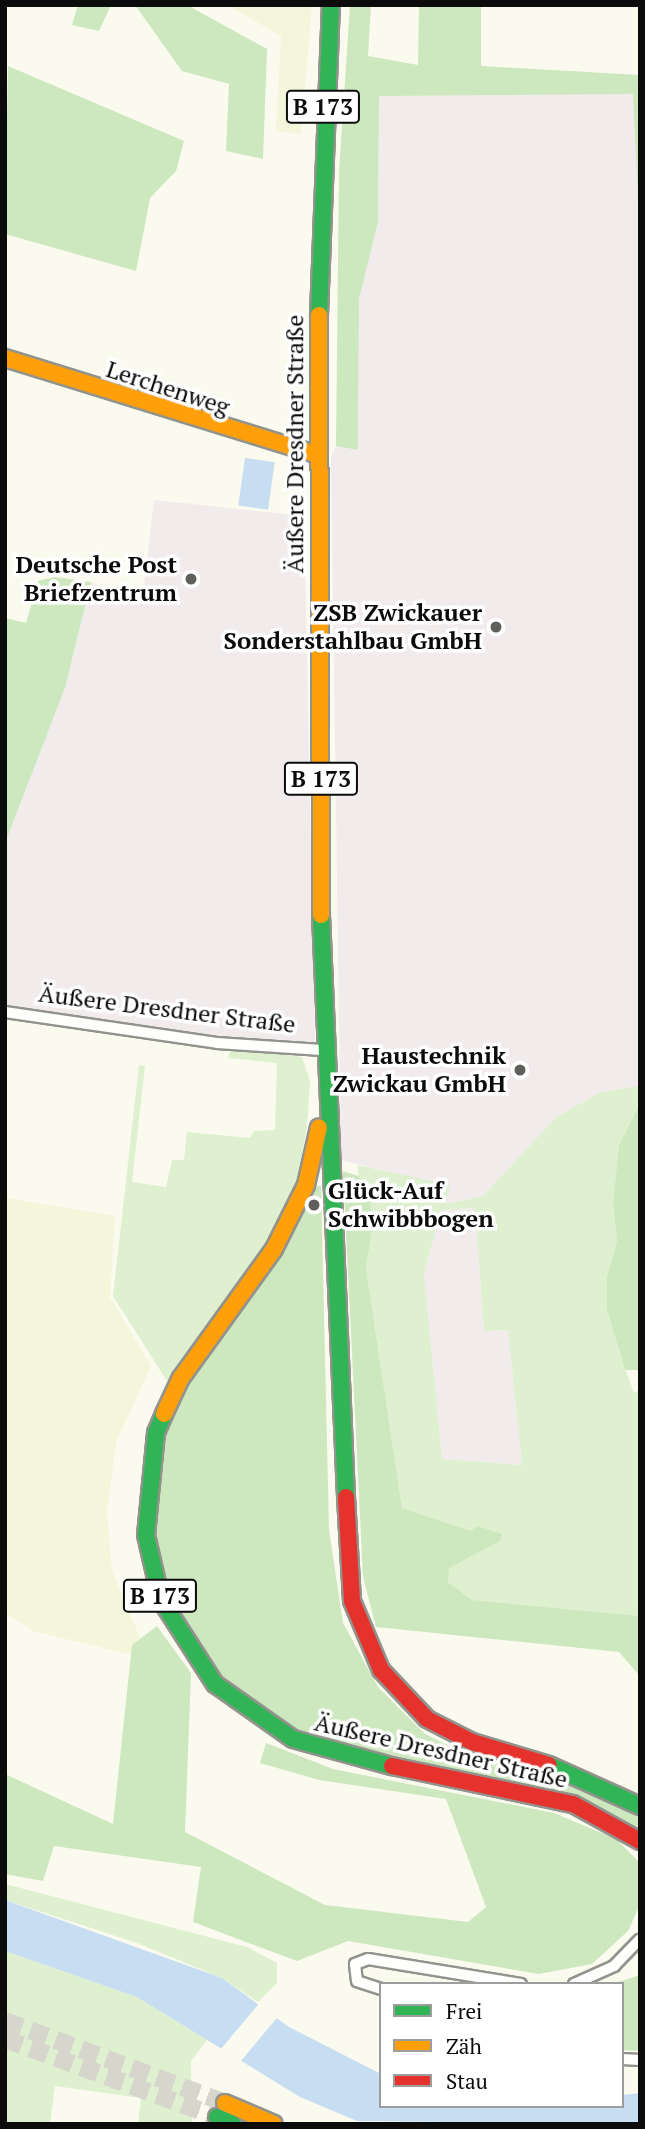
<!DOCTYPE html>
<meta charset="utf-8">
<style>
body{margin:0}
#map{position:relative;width:645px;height:2129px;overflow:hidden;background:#fafaef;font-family:"PT Serif",serif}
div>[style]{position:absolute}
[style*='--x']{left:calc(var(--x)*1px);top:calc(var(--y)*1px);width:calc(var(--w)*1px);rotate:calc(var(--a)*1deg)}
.industrial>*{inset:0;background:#f1ebec}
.farmland>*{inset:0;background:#f4f6db}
.green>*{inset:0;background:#def0cf}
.forest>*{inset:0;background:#cde7be}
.water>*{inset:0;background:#c6ddf2;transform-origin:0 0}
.pier>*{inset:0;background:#fafaef;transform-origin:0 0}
.primary-tunnel>*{height:18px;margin-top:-9px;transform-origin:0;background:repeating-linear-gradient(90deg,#d6d6cd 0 18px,transparent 0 27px)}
.roads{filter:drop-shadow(2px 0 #93938e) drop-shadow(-2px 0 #93938e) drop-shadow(0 2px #93938e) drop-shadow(0 -2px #93938e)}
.street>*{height:10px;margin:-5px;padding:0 5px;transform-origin:5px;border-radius:5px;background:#fefefd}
.fast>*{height:16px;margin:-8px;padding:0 8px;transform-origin:8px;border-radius:8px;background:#30b455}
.slow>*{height:16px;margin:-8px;padding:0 8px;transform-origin:8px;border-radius:8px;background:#ff9f0a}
.jam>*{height:16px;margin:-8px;padding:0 8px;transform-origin:8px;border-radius:8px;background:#e5322d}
.dots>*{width:19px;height:19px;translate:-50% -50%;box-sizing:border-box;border:4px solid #fff;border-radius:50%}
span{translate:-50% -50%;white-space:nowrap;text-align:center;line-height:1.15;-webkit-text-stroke:7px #fff;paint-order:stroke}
.shield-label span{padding:2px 5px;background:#fff;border:2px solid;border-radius:5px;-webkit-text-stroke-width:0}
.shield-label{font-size:23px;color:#0b0b0b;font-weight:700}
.street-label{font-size:24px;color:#0b0b0b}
.poi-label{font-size:24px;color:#0b0b0b;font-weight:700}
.right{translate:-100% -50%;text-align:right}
.left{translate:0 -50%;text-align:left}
.frame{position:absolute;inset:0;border:7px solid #0b0b0b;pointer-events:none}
.legend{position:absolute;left:379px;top:1982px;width:245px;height:126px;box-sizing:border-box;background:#fff;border:2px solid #9d9d9d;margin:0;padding:9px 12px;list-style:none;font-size:21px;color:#0b0b0b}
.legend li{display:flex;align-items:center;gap:14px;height:35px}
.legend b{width:35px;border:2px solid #9d9d9d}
</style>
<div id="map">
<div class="industrial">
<i style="clip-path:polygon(633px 93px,640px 246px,638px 1086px,601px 1092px,556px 1117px,483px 1196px,445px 1204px,449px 1186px,341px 1160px,331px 456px,336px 446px,358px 450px,359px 299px,378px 222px,379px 96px)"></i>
<i style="clip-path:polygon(154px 500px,304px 516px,315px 1047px,217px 1043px,5px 1012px,5px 843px,65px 688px,91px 582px,123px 597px,143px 595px)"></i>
<i style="clip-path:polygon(475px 1208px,484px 1331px,508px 1330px,522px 1465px,442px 1459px,424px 1274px,441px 1210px)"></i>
</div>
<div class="farmland">
<i style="clip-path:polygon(227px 5px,312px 5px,301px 134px,276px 131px,281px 36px)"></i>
<i style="clip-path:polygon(5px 1198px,115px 1216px,110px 1297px,151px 1366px,116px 1442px,107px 1512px,112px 1571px,143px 1645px,128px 1654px,33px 1631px,5px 1612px)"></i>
</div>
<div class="green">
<i style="clip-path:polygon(231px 1047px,302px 1057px,310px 1081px,307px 1127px,296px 1187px,258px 1257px,167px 1381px,113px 1296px,139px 1065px,145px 1066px,132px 1182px,166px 1187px,172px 1160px,184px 1160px,187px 1132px,250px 1138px,254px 1131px,275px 1130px,277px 1063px,228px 1058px)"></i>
<i style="clip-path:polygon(evenodd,638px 1086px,638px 1106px,619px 1145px,613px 1203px,617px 1241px,607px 1278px,619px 1352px,634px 1393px,640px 1390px,640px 1616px,472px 1600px,448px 1582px,449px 1567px,500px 1541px,402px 1508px,366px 1268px,373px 1225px,369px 1191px,358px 1176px,358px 1165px,450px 1185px,445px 1204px,483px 1196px,556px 1117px,601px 1092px,638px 1086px,475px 1208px,484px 1331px,508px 1330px,522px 1465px,442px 1459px,424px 1274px,441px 1210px,475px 1208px)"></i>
<i style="clip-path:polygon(5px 1884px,247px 1947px,277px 1963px,277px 1983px,258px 2002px,222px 1978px,137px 1943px,5px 1900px)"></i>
<i style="clip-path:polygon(5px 1951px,137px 1997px,207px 2040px,191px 2061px,192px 2124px,138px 2124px,141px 2098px,55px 2086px,50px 2124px,5px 2122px)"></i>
</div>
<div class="forest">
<i style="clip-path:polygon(78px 5px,111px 5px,99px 31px,72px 25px)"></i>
<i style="clip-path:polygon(135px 5px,187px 5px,267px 49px,263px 159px,226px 151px,229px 84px,182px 71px)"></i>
<i style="clip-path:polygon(350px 5px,371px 5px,368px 56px,418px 65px,419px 5px,481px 5px,481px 66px,640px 75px,640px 246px,633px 94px,379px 96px,378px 222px,359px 299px,358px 450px,336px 446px,339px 173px)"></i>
<i style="clip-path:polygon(8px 66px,184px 141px,176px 171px,150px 198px,136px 271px,5px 234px)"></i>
<i style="clip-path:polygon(55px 577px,91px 582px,65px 688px,5px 843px,5px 618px,26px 623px,38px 581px)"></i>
<i style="clip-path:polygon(640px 1086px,640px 1370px,625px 1370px,607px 1309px,607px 1277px,617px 1241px,613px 1203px,619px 1145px,638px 1107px)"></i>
<i style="clip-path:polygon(343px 1171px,358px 1176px,369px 1191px,373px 1225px,366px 1268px,402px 1508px,471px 1531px,477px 1526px,502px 1534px,500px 1541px,449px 1568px,448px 1582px,472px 1600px,640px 1616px,640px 1676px,619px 1652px,376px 1627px,363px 1577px)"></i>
<i style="clip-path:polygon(313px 1186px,321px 1186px,329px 1530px,343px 1623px,378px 1687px,425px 1734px,470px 1756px,582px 1786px,640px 1816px,640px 1832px,579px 1799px,307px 1735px,247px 1700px,209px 1664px,179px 1620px,155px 1547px,154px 1467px,168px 1424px,188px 1383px,282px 1249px)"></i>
<i style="clip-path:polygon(157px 1626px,191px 1673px,185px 1832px,325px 1905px,468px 1922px,486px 1907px,446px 1799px,319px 1780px,260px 1763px,266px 1743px,333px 1769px,554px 1813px,616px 1839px,640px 1863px,640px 1904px,628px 1931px,592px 1964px,539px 1974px,348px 1941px,297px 1961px,193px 1922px,201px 1867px,54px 1846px,43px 1881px,5px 1874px,5px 1774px,113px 1824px,132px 1645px)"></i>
<i style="clip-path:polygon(640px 1975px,640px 2051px,622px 2050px,622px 1984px,612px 1984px)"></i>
</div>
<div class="water">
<i style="left:245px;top:458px;width:30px;height:48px;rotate:8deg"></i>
<i style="clip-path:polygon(5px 1900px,222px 1978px,289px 2027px,381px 2074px,381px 2106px,622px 2106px,622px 2095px,640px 2093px,640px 2124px,357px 2121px,300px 2097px,137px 1997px,5px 1951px)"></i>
</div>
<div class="pier">
<i style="left:262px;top:2000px;width:23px;height:67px;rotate:40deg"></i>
</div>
<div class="primary-tunnel">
<i style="--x:5;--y:2021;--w:235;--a:20.4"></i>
<i style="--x:5;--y:2039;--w:226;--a:20.2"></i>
</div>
<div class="roads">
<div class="street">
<i style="--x:5;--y:1012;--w:214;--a:8.3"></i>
<i style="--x:217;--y:1043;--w:105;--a:3.8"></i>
<i style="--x:574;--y:1984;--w:44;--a:-24.2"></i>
<i style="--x:614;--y:1966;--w:37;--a:-46"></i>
<i style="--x:381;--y:1989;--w:25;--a:-162"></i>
<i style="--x:357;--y:1981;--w:17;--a:-97"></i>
<i style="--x:355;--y:1964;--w:14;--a:-21"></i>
<i style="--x:368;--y:1959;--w:155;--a:9.3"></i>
<i style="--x:622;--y:2059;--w:18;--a:3"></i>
</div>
<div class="fast">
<i style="--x:319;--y:315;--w:310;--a:-87.8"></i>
<i style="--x:321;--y:915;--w:583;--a:87.54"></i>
<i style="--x:164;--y:1414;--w:21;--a:113"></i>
<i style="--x:156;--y:1433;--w:102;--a:95.6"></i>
<i style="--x:146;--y:1535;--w:67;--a:77"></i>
<i style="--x:161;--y:1600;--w:100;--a:57.3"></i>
<i style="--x:215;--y:1684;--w:95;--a:35.2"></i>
<i style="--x:293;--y:1739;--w:103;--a:15.3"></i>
<i style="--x:549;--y:1765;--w:100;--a:24.3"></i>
<i style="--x:217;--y:2117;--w:17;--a:24"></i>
</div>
<div class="slow">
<i style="--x:319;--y:315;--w:600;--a:89.81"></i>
<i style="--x:5;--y:358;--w:328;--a:17.2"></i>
<i style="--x:164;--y:1414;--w:40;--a:-65"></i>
<i style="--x:181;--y:1378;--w:159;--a:-54.2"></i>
<i style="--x:274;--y:1249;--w:72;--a:-63.4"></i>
<i style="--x:306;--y:1185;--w:59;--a:-77.4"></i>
<i style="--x:225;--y:2103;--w:53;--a:23.2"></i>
</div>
<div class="jam">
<i style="--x:346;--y:1497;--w:104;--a:86.7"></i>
<i style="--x:352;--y:1601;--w:75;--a:67.2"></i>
<i style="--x:381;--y:1670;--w:67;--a:46.8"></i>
<i style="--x:427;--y:1719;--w:51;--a:27.1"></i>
<i style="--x:472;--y:1742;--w:80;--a:16.6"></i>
<i style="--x:392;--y:1766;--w:185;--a:11.9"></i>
<i style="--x:573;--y:1804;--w:77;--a:28.9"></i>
</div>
</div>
<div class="dots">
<i style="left:191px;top:579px;background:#5f5f5b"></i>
<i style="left:496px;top:627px;background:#5f5f5b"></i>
<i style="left:520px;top:1070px;background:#5f5f5b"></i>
<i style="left:314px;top:1205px;background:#5f5f5b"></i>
</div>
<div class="shield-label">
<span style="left:323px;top:107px">B 173</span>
<span style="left:321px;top:779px">B 173</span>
<span style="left:160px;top:1596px">B 173</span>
</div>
<div class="street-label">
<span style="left:168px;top:388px;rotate:18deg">Lerchenweg</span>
<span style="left:295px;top:444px;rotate:-90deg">Äußere Dresdner Straße</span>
<span style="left:167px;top:1009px;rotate:7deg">Äußere Dresdner Straße</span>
<span style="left:441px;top:1751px;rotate:13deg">Äußere Dresdner Straße</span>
</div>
<div class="poi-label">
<span class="right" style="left:177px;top:579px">Deutsche Post<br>Briefzentrum</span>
<span class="right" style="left:482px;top:627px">ZSB Zwickauer<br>Sonderstahlbau GmbH</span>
<span class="right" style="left:506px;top:1070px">Haustechnik<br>Zwickau GmbH</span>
<span class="left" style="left:328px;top:1205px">Glück-Auf<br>Schwibbbogen</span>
</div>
<div class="frame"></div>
<ul class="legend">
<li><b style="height:9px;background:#30b455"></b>Frei</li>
<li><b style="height:9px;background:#ff9f0a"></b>Zäh</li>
<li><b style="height:9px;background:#e5322d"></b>Stau</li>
</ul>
</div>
